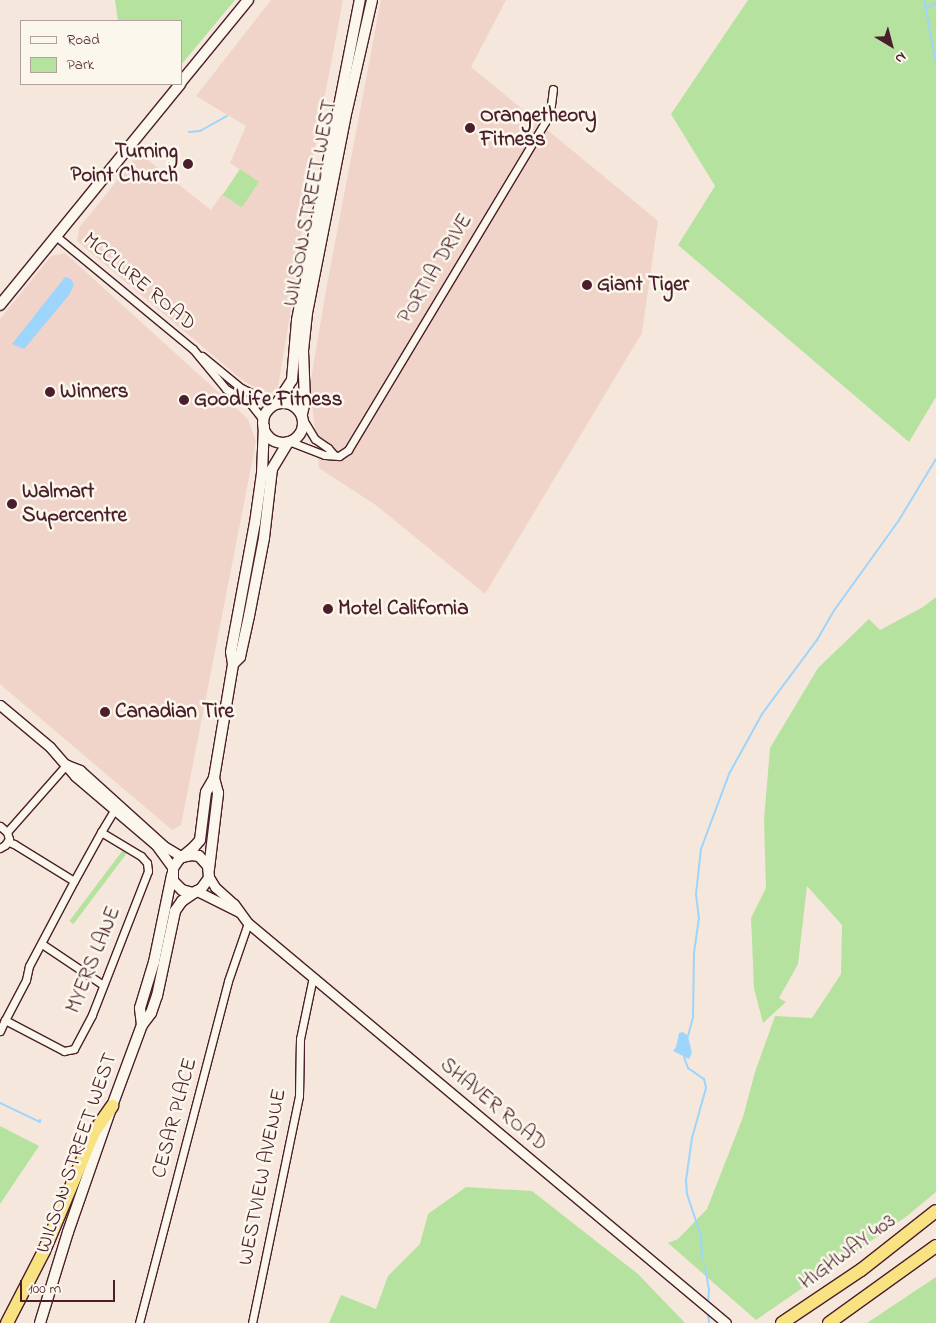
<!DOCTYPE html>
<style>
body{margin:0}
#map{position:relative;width:936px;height:1323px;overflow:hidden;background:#f6e7dc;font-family:"Indie Flower",sans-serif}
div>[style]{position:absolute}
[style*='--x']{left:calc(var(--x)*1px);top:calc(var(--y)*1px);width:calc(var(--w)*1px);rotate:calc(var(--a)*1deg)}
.built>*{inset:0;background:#f0d4c9}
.green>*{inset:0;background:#b6e29f;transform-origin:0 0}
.water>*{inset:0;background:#9dd5fc}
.stream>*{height:2px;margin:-1px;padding:0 1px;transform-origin:1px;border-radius:1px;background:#9dd5fc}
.roads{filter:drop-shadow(1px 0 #4a1f2b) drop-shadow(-1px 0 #4a1f2b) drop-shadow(0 1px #4a1f2b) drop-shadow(0 -1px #4a1f2b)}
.minor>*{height:7px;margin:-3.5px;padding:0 3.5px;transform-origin:3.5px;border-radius:3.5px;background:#fbf7ec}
.tertiary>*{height:9px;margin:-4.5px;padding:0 4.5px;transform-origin:4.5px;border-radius:4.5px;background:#fbf7ec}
.secondary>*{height:10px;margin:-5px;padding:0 5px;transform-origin:5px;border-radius:5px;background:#fbf7ec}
.secondary>.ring{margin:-5px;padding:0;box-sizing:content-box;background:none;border:10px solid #fbf7ec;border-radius:50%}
.motorway>*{height:12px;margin:-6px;padding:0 6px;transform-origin:6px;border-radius:6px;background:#f8e281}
.dots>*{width:14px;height:14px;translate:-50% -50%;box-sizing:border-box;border:2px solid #fbf7ec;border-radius:50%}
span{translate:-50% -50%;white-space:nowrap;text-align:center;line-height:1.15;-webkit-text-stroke:5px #fbf7ec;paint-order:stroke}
.poi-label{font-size:21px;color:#4a1f2b;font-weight:700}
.left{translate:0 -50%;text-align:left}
.right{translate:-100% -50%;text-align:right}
.street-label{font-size:21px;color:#4a1f2b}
.legend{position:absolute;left:20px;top:20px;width:162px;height:65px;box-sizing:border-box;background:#fbf7ec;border:1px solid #b4a19f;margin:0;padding:6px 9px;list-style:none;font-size:15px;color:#4a1f2b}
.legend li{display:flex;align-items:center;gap:10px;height:25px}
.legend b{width:25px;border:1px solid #b4a19f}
.north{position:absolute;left:866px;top:20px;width:50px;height:50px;-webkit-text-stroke:4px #fbf7ec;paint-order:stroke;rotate:143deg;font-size:14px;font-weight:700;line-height:20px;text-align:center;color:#4a1f2b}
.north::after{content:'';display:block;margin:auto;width:18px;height:22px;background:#4a1f2b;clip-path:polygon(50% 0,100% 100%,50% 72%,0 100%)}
.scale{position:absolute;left:20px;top:1280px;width:95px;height:22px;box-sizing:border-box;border:2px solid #4a1f2b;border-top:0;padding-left:6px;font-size:15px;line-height:18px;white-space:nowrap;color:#4a1f2b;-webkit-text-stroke:4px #fbf7ec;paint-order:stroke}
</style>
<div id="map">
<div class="built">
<i style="clip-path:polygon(271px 0,343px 0,304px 206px,299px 261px,278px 387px,271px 393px,262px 392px,241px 379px,77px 241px,79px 228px,139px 153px,211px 210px,222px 194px,241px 206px,259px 182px,230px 163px,246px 126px,196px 96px)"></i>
<i style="clip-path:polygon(381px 0,506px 0,471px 67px,658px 221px,642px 333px,485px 594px,377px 506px,319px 468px,310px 385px,326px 290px)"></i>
<i style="clip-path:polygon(65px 253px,248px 419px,256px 442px,181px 825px,172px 830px,0 684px,0 319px,51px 256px)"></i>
</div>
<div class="green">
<i style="clip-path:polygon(115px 0,235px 0,181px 65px,181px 21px,118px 21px)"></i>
<i style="clip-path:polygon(748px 0,936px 0,936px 397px,909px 442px,678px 245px,715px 186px,671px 114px)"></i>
<i style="left:240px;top:169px;width:23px;height:31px;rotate:34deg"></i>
<i style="clip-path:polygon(936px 597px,936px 1192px,907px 1216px,756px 1320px,668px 1243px,678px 1239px,707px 1209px,743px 1117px,755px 1072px,775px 1016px,812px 1018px,841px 974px,842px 925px,807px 886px,798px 964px,779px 998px,786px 1002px,763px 1023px,754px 988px,751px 918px,766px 888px,764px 820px,770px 748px,818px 668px,869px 619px,880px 630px,923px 607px)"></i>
<i style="left:123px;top:850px;width:5px;height:89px;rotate:37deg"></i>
<i style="clip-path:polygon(0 1126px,39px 1146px,0 1204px)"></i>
<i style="clip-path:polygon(466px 1187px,532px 1191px,638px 1274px,685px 1323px,329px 1323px,341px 1295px,376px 1309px,388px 1276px,420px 1244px,428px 1214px)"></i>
<i style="clip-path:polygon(936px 1277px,936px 1323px,867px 1323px)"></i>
</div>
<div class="water">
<i style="clip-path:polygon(65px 277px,71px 279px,74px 285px,69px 295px,24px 349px,12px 344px)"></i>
<i style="clip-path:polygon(683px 1032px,688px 1036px,692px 1053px,689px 1059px,673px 1051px,676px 1047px,679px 1033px)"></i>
</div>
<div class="stream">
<i style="--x:924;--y:0;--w:64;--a:79.2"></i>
<i style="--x:926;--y:8;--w:11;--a:-27"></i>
<i style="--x:189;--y:132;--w:11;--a:-5"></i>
<i style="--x:200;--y:131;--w:31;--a:-29"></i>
<i style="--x:688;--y:1036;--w:20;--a:-75"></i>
<i style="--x:693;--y:1017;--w:64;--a:-89.1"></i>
<i style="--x:694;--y:953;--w:34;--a:-82"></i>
<i style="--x:699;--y:919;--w:25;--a:-97"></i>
<i style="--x:696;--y:894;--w:45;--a:-83.7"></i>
<i style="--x:701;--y:849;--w:80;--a:-69.5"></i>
<i style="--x:729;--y:774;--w:68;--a:-61.2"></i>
<i style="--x:762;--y:714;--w:92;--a:-53.4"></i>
<i style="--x:817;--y:640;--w:32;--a:-60"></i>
<i style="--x:833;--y:612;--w:113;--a:-54.3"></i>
<i style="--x:899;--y:520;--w:71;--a:-58.8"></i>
<i style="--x:684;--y:1057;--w:12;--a:70"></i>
<i style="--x:688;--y:1068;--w:19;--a:35"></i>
<i style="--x:704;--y:1079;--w:9;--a:77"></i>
<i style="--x:706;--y:1088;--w:52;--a:105.6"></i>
<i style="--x:692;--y:1138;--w:42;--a:98.1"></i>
<i style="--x:686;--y:1180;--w:14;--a:86"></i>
<i style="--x:687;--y:1194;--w:44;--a:71.6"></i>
<i style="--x:701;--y:1236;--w:22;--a:87"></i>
<i style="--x:0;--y:1103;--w:44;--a:25.4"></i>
<i style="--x:40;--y:1122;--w:2;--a:-90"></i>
<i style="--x:705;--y:1267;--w:22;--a:80"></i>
<i style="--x:709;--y:1289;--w:14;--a:94"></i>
<i style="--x:708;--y:1313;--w:10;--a:84"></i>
</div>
<div class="roads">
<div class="minor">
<i style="--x:57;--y:237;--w:176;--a:39.5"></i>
<i style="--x:193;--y:349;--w:52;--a:50.5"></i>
<i style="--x:226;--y:389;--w:28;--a:30"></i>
<i style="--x:250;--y:403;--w:23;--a:52"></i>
<i style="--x:202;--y:356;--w:50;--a:39.4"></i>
<i style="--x:241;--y:388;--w:37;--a:26"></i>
<i style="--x:304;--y:421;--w:21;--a:59"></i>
<i style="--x:315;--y:439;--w:16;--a:35"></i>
<i style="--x:328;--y:448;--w:9;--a:49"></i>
<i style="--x:291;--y:442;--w:36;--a:21"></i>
<i style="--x:325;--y:455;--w:14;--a:4"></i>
<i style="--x:339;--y:456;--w:11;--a:-34"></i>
<i style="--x:348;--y:450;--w:383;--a:-59"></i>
<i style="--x:545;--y:122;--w:18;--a:-71"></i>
<i style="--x:551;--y:105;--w:16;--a:-83"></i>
<i style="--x:0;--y:826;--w:9;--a:41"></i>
<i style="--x:7;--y:832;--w:7;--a:74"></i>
<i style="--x:9;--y:839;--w:7;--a:124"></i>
<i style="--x:5;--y:845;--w:6;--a:149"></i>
<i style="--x:7;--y:832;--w:91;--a:-48.6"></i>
<i style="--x:101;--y:832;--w:47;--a:31"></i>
<i style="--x:141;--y:856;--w:9;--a:49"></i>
<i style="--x:147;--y:863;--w:8;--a:83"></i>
<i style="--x:148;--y:871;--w:155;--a:111.3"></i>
<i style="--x:92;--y:1015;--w:38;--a:118"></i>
<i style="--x:74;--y:1049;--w:10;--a:169"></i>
<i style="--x:64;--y:1051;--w:67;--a:-152.3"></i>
<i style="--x:5;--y:1020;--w:45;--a:-62.3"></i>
<i style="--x:26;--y:980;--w:14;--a:-78"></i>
<i style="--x:29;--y:966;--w:96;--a:-62.1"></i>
<i style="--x:74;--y:881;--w:56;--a:-61.1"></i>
<i style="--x:101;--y:832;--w:26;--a:-59"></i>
<i style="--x:8;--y:842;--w:6;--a:18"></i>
<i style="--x:14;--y:844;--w:70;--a:31.7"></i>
<i style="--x:42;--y:944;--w:73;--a:33.9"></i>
<i style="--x:0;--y:1031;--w:12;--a:-66"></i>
<i style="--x:139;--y:1323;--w:353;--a:-75.4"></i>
<i style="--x:228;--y:981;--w:61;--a:-71"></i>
<i style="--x:252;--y:1323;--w:232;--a:-78.3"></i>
<i style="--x:299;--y:1096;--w:57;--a:-89"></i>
<i style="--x:300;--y:1039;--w:63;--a:-78.2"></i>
</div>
<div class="tertiary">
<i style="--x:0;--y:705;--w:65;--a:40"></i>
<i style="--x:50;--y:747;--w:38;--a:49"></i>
<i style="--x:75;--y:776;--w:106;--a:40.4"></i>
<i style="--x:156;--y:845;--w:29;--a:54"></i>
<i style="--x:67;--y:765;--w:14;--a:21"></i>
<i style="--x:80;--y:770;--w:113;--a:42.1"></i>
<i style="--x:164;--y:846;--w:21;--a:31"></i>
<i style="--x:209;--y:877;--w:12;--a:59"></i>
<i style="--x:215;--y:887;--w:25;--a:42"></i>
<i style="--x:234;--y:904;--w:24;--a:54"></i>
<i style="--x:248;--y:923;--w:623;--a:39.92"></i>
<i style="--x:197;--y:891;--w:47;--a:26.6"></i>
</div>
<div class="secondary">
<i style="--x:181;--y:82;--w:106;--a:-50.7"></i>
<i style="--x:0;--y:305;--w:285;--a:-50.8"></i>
<i class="ring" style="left:263px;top:403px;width:30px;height:30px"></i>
<i style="--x:277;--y:403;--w:27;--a:-57"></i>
<i style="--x:292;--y:380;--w:60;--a:-85.2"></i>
<i style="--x:297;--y:320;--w:326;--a:-78.9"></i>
<i style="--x:302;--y:414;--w:13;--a:-77"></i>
<i style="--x:305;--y:401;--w:50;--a:-92.3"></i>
<i style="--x:303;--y:351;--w:38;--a:-84"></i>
<i style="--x:307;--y:313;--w:207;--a:-78.9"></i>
<i style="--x:347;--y:110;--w:113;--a:-77.2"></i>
<i style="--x:233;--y:664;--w:10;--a:-45"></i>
<i style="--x:240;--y:657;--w:42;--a:-77.6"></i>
<i style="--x:249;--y:616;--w:79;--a:-79.1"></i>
<i style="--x:264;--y:538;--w:69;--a:-83.4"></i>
<i style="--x:272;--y:469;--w:31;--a:-59"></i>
<i style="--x:182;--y:857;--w:10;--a:-11"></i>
<i style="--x:192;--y:855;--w:7;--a:8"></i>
<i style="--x:199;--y:856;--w:13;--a:48"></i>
<i style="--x:208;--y:866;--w:12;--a:85"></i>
<i style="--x:209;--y:878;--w:14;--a:126"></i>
<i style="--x:201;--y:889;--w:9;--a:153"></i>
<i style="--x:193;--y:893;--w:11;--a:-165"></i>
<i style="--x:182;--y:890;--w:13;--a:-135"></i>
<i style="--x:173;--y:881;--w:13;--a:-90"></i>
<i style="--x:173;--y:868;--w:11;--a:-56"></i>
<i style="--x:179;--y:859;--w:4;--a:-34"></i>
<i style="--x:182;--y:857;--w:16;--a:-40"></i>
<i style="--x:194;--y:847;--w:9;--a:-49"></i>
<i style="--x:200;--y:840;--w:48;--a:-82.9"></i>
<i style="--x:206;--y:792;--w:16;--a:-60"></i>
<i style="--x:214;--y:778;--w:116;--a:-80.5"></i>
<i style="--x:233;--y:664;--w:12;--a:-99"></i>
<i style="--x:231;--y:652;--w:131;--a:-79.5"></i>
<i style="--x:255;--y:523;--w:50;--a:-82"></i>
<i style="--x:262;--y:473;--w:47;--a:-87.6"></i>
<i style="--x:209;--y:869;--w:77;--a:-83.2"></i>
<i style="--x:218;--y:793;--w:16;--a:-105"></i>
<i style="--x:142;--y:1025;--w:17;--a:-97"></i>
<i style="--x:140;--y:1008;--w:48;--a:-73.1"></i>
<i style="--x:154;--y:962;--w:89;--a:-78.3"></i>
<i style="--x:40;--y:1323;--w:95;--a:-72.9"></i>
<i style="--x:68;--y:1232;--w:133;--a:-70.8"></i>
<i style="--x:112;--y:1106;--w:86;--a:-69.7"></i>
<i style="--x:142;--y:1025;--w:15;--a:-53"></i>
<i style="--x:151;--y:1013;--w:18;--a:-71"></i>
<i style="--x:157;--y:996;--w:87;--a:-78"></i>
<i style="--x:175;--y:911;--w:12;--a:-55"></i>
<i style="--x:182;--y:901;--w:18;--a:-34"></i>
</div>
<div class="motorway">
<i style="--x:7;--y:1323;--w:81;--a:-62.8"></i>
<i style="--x:44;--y:1251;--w:129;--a:-67.2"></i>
<i style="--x:94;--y:1132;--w:32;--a:-55"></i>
<i style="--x:782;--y:1323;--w:95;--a:-33.9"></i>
<i style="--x:861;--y:1270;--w:95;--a:-38.2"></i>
<i style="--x:829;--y:1323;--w:132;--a:-35.7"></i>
</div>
</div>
<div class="dots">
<i style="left:470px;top:128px;background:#4a1f2b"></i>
<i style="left:188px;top:164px;background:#4a1f2b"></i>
<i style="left:587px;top:285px;background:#4a1f2b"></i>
<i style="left:50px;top:392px;background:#4a1f2b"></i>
<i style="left:184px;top:400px;background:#4a1f2b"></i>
<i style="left:12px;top:504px;background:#4a1f2b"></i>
<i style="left:328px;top:609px;background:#4a1f2b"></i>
<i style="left:105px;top:712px;background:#4a1f2b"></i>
</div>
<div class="poi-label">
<span class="left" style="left:480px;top:128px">Orangetheory<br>Fitness</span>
<span class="right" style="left:178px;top:164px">Turning<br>Point Church</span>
<span class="left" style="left:597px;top:285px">Giant Tiger</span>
<span class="left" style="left:60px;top:392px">Winners</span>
<span class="left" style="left:194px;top:400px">GoodLife Fitness</span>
<span class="left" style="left:22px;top:504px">Walmart<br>Supercentre</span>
<span class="left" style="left:338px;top:609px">Motel California</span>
<span class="left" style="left:115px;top:712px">Canadian Tire</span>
</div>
<div class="street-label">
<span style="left:311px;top:203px;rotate:-79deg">WILSON STREET WEST</span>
<span style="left:436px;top:269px;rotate:-59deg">PORTIA DRIVE</span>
<span style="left:139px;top:282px;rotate:40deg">MCCLURE ROAD</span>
<span style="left:94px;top:960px;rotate:-68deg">MYERS LANE</span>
<span style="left:493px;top:1105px;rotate:40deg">SHAVER ROAD</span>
<span style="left:175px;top:1118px;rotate:-75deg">CESAR PLACE</span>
<span style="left:77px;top:1153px;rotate:-71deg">WILSON STREET WEST</span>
<span style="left:263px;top:1177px;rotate:-79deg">WESTVIEW AVENUE</span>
<span style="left:848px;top:1252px;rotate:-36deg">HIGHWAY 403</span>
</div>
<ul class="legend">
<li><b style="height:6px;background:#fbf7ec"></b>Road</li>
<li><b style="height:14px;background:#b6e29f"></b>Park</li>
</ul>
<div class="north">N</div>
<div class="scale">100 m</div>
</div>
